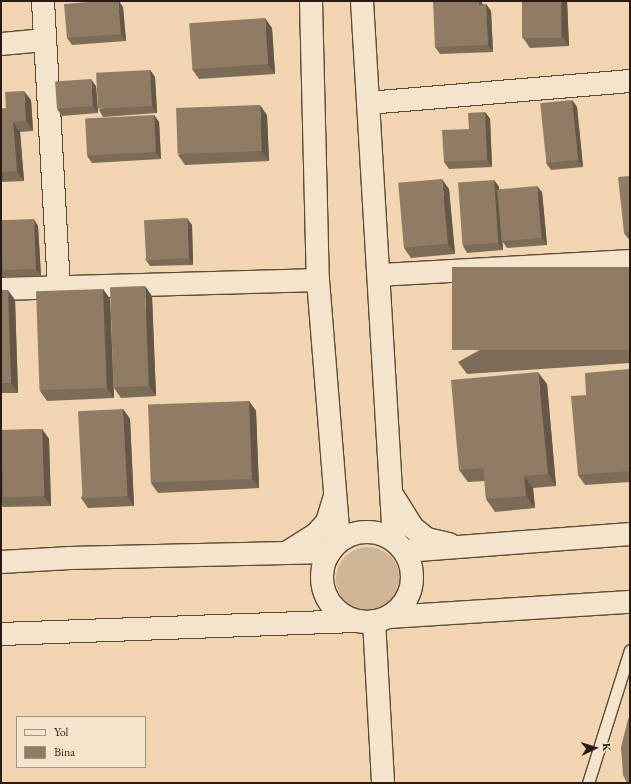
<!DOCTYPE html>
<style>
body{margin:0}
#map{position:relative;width:631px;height:784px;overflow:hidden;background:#f0d5b0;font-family:"EB Garamond",serif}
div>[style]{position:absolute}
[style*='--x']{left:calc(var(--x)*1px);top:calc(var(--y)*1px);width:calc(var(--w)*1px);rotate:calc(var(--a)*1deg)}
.green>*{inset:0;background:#ceb595}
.round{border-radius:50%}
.roads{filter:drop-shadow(1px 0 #5b4a3a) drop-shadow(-1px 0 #5b4a3a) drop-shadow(0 1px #5b4a3a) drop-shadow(0 -1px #5b4a3a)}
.service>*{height:11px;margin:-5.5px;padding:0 5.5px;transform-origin:5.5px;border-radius:5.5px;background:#f5e4cc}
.minor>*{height:22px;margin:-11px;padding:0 11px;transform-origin:11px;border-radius:11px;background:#f5e4cc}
.secondary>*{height:22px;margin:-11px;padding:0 11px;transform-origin:11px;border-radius:11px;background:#f5e4cc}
.secondary>.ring{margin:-11px;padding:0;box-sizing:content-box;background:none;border:22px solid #f5e4cc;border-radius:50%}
.wall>*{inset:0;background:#7c6b57}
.shaded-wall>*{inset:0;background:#655747}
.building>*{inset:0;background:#907c65;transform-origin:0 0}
span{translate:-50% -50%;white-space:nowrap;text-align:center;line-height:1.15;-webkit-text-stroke:3px #f5e4cc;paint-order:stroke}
.frame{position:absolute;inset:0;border:2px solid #291b13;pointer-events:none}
.legend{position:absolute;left:16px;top:716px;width:130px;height:52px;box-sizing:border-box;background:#f5e4cc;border:1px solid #a39482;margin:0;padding:5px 7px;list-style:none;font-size:12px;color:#291b13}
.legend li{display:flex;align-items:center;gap:8px;height:20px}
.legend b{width:20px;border:1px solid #a39482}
.north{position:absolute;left:575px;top:728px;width:40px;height:40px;-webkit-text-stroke:3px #f5e4cc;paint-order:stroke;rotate:86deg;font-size:11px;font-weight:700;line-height:16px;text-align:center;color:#291b13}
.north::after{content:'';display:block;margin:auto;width:14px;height:18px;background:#291b13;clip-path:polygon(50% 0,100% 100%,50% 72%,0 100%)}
</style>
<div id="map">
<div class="green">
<i class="round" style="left:336px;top:547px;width:64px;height:64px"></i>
</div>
<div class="roads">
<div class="service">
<i style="--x:588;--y:783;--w:139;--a:-72.5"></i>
</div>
<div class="minor">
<i style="--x:43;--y:1;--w:286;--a:86.8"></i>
<i style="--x:1;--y:44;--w:43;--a:-5.3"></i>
<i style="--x:368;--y:103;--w:263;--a:-4.8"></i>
<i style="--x:379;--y:275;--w:251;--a:-3.2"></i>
<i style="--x:1;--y:289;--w:317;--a:-1.6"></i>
<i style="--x:374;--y:621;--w:162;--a:86.8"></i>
</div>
<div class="secondary">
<i style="--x:311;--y:1;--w:279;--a:88.6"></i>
<i style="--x:318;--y:280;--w:262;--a:85.4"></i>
<i style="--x:362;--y:1;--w:541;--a:86.61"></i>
<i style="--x:393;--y:496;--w:36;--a:58"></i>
<i style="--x:412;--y:527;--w:19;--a:39"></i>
<i style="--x:427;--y:539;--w:23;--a:13"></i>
<i class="ring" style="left:322px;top:532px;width:68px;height:68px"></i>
<i style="--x:405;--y:551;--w:226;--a:-4.3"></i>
<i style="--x:286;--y:553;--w:36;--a:-32"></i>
<i style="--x:316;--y:534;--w:16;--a:-47"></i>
<i style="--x:327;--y:522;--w:24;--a:-73"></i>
<i style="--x:1;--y:562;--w:69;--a:-3.3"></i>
<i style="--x:70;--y:558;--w:260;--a:-1.3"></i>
<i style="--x:389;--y:617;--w:241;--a:-3.6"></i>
<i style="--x:1;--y:634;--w:359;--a:-2.1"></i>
</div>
</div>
<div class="wall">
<i style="clip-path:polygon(479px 1px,481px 1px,483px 5px,486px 4px,491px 11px,493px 52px,440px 54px,435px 47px)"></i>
<i style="clip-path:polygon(567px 1px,569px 46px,530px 48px,523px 38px)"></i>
<i style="clip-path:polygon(123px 7px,126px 41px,72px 45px,67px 38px)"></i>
<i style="clip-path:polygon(272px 28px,275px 74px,199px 79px,192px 69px)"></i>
<i style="clip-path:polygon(150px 70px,155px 77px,157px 113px,103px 117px,99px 110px)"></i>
<i style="clip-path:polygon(96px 86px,98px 113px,62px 116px,57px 109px)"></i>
<i style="clip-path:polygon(31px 100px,33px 131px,20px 132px,24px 181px,1px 182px,1px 109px,6px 108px)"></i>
<i style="clip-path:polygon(572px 100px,577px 107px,583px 167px,551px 170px,546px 163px)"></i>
<i style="clip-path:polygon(485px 112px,490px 119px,492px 167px,449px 169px,444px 162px,469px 129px)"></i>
<i style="clip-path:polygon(154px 115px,159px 122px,161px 159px,92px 163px,87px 156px)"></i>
<i style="clip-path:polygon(267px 115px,269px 161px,185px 165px,178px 155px)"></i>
<i style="clip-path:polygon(630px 176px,630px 241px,624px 233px)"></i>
<i style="clip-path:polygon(494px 180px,499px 187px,499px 189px,542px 192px,547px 245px,507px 248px,502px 241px,502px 240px,503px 250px,467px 253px,463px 246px)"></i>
<i style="clip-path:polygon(449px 189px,455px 254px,411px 258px,404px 248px)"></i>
<i style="clip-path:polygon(1px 220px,38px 226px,41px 276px,1px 277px)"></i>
<i style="clip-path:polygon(192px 225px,193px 265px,150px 266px,145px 259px)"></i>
<i style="clip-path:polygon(630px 267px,630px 363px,467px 374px,458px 362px)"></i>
<i style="clip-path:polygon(103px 289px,110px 299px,114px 398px,47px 401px,40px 391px)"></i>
<i style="clip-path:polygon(1px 290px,15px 300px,18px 393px,1px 393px)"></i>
<i style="clip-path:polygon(152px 296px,156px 396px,121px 398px,114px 388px)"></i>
<i style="clip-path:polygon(630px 369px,630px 482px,585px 485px,578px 475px,586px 395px)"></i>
<i style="clip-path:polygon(547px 384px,556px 486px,533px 488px,535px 508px,495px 512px,486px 499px,485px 481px,468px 482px,459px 470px)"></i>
<i style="clip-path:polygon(249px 401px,256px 411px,259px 488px,158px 493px,151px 483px)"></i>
<i style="clip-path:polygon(123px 409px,130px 419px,134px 506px,88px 508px,81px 498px)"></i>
<i style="clip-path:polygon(42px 429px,49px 439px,51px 506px,3px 507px,1px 504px,1px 430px)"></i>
</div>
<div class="shaded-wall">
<i style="clip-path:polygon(118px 1px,119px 1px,123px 7px,126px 41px,121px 34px)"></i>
<i style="clip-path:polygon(479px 1px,481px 1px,483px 5px,479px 5px)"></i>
<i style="clip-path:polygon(561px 1px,567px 1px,569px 46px,562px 36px)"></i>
<i style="clip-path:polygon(486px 4px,491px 11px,493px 52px,488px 45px)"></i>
<i style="clip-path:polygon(265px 18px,272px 28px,275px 74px,268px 64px)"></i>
<i style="clip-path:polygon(150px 70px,155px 77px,157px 113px,152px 106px)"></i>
<i style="clip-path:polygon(91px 79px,96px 86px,98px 113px,93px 106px)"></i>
<i style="clip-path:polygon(24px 91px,31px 100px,33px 131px,26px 121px)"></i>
<i style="clip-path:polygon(572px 100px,577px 107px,583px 167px,578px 160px)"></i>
<i style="clip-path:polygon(260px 105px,267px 115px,269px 161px,262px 151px)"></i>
<i style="clip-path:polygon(485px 112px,490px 119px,492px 167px,487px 160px)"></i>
<i style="clip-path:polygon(154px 115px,159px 122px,161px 159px,156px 152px)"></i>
<i style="clip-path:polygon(13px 122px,20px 132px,24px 181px,17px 171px)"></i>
<i style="clip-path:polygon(442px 179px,449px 189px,455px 254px,448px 244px)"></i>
<i style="clip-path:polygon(494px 180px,499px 187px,503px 250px,498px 243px)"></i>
<i style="clip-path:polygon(537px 186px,542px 192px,547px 245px,542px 238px)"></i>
<i style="clip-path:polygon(187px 218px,192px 225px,193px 265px,189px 258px)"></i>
<i style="clip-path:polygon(34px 219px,38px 226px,41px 276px,36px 269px)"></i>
<i style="clip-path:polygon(145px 286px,152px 296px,156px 396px,149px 386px)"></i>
<i style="clip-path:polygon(103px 289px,110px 299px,114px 398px,107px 388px)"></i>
<i style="clip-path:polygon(8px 290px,15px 300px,18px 393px,11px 383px)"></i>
<i style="clip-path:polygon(538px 372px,547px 384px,556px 486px,548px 474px)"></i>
<i style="clip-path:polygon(249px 401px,256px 411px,259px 488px,252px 479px)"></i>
<i style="clip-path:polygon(123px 409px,130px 419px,134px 506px,127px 496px)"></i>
<i style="clip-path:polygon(42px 429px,49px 439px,51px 506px,44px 496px)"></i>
<i style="clip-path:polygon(524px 476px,533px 488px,535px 508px,526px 496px)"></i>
</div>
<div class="building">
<i style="clip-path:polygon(100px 1px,118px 1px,121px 34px,67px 38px,64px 4px)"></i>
<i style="clip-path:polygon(433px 1px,479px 1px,479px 5px,486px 4px,488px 45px,435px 47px)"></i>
<i style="left:522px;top:1px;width:39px;height:37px"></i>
<i style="left:265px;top:18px;width:46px;height:76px;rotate:86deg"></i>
<i style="left:150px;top:70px;width:36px;height:54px;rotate:87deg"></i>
<i style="left:91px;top:79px;width:27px;height:36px;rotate:86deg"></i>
<i style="clip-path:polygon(24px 91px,26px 121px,13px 122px,17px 171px,1px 172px,1px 109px,6px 108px,5px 92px)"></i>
<i style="left:572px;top:100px;width:60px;height:32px;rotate:84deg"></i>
<i style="left:260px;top:105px;width:46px;height:84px;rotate:88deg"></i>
<i style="clip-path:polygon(485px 112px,487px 160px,444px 162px,442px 130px,469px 129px,468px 113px)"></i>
<i style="left:154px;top:115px;width:37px;height:69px;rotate:87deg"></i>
<i style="clip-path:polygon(630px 176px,630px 232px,624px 233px,618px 177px)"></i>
<i style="left:442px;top:179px;width:65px;height:44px;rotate:85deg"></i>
<i style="left:494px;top:180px;width:63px;height:36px;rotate:86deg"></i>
<i style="left:537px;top:186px;width:52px;height:40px;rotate:85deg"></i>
<i style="left:187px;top:218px;width:40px;height:43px;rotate:87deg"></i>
<i style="left:34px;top:219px;width:50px;height:33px;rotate:88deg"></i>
<i style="left:630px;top:267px;width:83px;height:178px;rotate:90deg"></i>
<i style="left:145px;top:286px;width:100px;height:35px;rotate:88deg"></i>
<i style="left:103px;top:289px;width:99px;height:67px;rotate:88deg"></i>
<i style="clip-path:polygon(1px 290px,8px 290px,11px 383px,1px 383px)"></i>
<i style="clip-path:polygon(630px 369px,630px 471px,578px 475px,571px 396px,586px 395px,585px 373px)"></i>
<i style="clip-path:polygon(538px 372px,548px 474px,524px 476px,526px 496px,486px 499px,483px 468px,459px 470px,451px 380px)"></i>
<i style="left:249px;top:401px;width:78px;height:101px;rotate:88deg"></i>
<i style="left:123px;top:409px;width:87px;height:45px;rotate:87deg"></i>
<i style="left:42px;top:429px;width:67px;height:41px;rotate:88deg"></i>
<i style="clip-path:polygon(630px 716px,630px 783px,627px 783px,623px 775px,621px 747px,628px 719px)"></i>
</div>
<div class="frame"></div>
<ul class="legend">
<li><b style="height:5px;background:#f5e4cc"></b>Yol</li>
<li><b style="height:11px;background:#907c65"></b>Bina</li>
</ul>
<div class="north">K</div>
</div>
